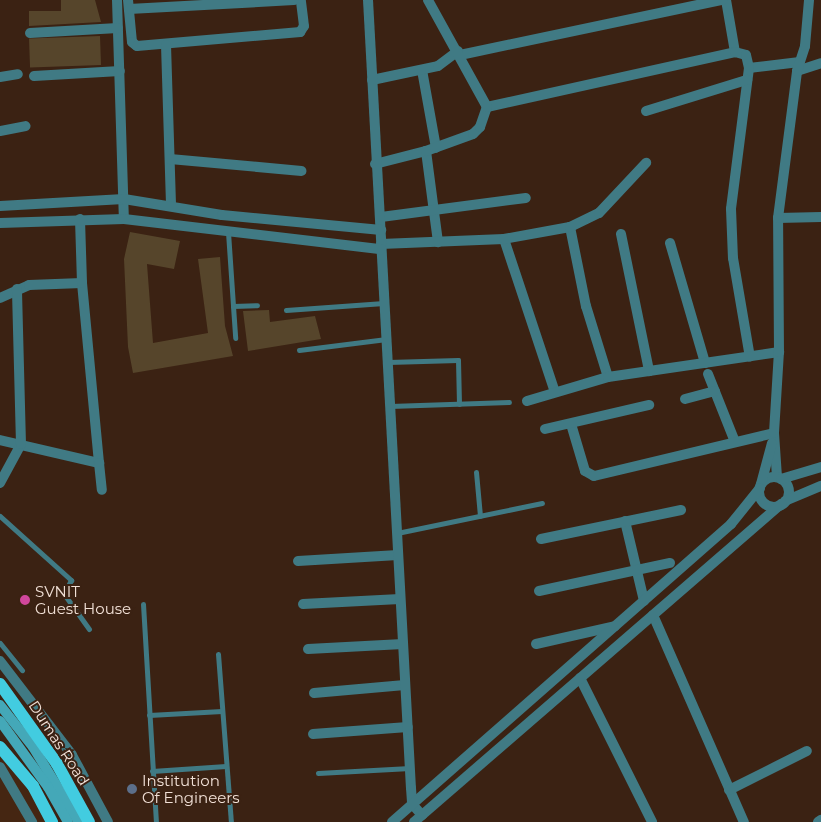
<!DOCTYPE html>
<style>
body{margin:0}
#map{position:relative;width:821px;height:822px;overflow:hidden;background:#3b2213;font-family:Montserrat,sans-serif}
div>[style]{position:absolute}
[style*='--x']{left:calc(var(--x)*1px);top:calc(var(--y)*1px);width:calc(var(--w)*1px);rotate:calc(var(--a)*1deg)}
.built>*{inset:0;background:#452612}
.building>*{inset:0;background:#56452b;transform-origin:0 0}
.service>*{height:5px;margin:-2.5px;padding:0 2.5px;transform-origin:2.5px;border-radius:2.5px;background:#407a84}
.minor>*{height:10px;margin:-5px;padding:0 5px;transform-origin:5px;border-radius:5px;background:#407a84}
.tertiary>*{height:10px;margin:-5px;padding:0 5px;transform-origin:5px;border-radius:5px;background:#407a84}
.tertiary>.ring{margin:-5px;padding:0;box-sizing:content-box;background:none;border:10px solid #407a84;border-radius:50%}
.secondary>*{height:10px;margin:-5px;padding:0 5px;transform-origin:5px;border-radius:5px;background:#44a8b8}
.primary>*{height:12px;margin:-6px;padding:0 6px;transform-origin:6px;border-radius:6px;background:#42cce0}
.dots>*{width:14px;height:14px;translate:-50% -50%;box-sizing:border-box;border:2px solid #3b2213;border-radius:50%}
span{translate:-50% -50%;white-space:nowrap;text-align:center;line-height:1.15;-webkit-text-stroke:4px #3b2213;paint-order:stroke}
.poi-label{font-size:15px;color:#f2e1d7}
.left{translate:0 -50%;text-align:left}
.street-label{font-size:15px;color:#f2e1d7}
</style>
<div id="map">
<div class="built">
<i style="clip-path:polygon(0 751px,29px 788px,47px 822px,0 822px)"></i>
</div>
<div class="building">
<i style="clip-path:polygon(61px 0,95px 0,101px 22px,29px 26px,29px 11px,61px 11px)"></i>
<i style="left:100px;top:36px;width:29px;height:71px;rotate:88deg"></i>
<i style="clip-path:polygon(130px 232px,180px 241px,174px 269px,147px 264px,153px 343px,208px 333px,198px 259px,220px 257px,225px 326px,233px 356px,133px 373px,128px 347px,124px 259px)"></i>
<i style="clip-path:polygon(269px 310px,270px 322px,315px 316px,321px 339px,248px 351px,243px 311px)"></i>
</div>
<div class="service">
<i style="--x:228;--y:232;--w:74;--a:86.1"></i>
<i style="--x:233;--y:306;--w:24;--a:-2"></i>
<i style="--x:233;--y:306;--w:32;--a:86"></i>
<i style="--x:286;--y:310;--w:98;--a:-4.1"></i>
<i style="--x:299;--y:350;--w:88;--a:-7.2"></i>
<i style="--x:388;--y:362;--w:70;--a:-1.6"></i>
<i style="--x:458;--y:360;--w:44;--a:88.7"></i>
<i style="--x:390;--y:406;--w:119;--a:-1.9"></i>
<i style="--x:476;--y:472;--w:44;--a:84.8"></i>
<i style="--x:0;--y:516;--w:96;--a:42"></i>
<i style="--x:71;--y:580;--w:16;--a:117"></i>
<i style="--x:64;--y:594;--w:43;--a:54.5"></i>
<i style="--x:397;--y:533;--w:148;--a:-11.7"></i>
<i style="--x:143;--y:604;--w:218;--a:86.6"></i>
<i style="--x:0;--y:643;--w:35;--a:51"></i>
<i style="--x:218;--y:654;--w:169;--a:85.6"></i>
<i style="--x:149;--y:715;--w:73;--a:-3.1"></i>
<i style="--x:152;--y:771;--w:74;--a:-3.9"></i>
<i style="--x:318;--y:773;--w:92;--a:-3.1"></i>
</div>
<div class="minor">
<i style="--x:117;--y:0;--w:219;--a:88.2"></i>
<i style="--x:128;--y:0;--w:42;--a:84.6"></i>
<i style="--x:132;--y:42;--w:6;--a:39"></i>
<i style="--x:137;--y:46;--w:164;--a:-4.9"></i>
<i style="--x:300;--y:32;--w:7;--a:-56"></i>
<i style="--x:304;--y:26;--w:26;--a:-97"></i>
<i style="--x:726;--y:0;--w:53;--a:80.2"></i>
<i style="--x:129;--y:9;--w:165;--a:-3.1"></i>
<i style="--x:30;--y:33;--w:88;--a:-3.3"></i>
<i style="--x:166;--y:45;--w:161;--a:88.2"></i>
<i style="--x:460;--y:55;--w:268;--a:-11.9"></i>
<i style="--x:749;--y:68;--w:51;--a:-6.7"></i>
<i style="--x:422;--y:70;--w:79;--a:79.8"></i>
<i style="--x:797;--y:71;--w:25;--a:-18"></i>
<i style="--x:34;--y:76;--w:86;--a:-3.3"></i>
<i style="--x:0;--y:77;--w:18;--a:-9"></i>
<i style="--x:372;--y:80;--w:67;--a:-12"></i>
<i style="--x:438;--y:66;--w:25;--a:-37"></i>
<i style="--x:487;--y:107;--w:254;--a:-12.5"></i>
<i style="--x:735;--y:52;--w:11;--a:15"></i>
<i style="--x:746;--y:55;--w:13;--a:77"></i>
<i style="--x:749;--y:68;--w:142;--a:97.3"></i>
<i style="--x:731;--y:209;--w:49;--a:87.7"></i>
<i style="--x:733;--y:258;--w:100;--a:80.3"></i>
<i style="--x:646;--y:111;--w:106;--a:-17.1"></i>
<i style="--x:0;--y:131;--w:26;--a:-11"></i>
<i style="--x:426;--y:151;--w:92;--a:82.5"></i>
<i style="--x:170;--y:159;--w:132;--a:5.2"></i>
<i style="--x:375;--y:164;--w:53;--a:-14.3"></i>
<i style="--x:426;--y:151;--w:50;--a:-19.9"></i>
<i style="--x:473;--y:134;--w:10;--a:-45"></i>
<i style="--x:480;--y:127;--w:21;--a:-71"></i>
<i style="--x:487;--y:107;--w:122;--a:-118.9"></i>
<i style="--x:381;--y:217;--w:146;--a:-7.5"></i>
<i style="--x:778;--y:218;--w:43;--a:-1.3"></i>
<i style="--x:570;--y:227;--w:81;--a:78.6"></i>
<i style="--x:586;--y:306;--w:74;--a:72.8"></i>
<i style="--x:621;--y:234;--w:140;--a:78.4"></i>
<i style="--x:504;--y:239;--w:161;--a:71.6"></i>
<i style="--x:670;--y:243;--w:125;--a:73.7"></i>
<i style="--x:381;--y:244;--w:123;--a:-2.3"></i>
<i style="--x:504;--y:239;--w:67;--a:-10.3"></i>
<i style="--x:570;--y:227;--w:32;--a:-26"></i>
<i style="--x:599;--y:213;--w:69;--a:-46.8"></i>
<i style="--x:0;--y:298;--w:32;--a:-24"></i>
<i style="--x:29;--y:285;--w:53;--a:-2.2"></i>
<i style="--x:708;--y:374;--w:73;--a:68.3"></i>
<i style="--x:685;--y:399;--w:31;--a:-15"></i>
<i style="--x:527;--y:401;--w:84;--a:-16.5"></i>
<i style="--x:608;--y:377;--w:173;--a:-8.3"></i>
<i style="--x:571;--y:424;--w:49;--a:73.4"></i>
<i style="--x:585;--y:471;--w:10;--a:29"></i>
<i style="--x:594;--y:476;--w:185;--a:-13.4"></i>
<i style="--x:545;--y:429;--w:107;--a:-13"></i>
<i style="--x:0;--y:440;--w:102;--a:13.1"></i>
<i style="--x:99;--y:463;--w:181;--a:-95.4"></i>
<i style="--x:82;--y:283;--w:64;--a:-91.8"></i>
<i style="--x:99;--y:463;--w:27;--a:84"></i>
<i style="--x:0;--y:483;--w:44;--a:-61.7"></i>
<i style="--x:21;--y:444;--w:155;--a:-91.5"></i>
<i style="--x:625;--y:521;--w:82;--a:76.6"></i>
<i style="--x:541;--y:539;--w:143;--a:-11.7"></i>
<i style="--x:298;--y:561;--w:100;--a:-3.4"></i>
<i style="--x:539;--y:591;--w:134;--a:-12.1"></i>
<i style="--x:303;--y:604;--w:97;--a:-3"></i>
<i style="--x:653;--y:615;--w:226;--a:66.3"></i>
<i style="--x:536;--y:644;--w:81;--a:-12.8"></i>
<i style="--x:308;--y:649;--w:95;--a:-3"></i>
<i style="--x:580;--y:678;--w:161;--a:63.4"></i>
<i style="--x:314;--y:693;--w:91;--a:-5"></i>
<i style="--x:313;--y:734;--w:95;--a:-4.2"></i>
<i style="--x:729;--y:790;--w:87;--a:-26.6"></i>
<i style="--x:818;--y:822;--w:4;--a:-34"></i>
</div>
<div class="tertiary">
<i style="--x:368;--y:0;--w:789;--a:86.88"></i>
<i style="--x:411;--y:788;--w:16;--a:86"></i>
<i style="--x:412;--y:804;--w:15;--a:48"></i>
<i style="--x:0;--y:206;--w:124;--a:-3.2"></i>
<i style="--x:124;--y:199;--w:99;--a:9.3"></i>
<i style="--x:222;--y:215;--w:160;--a:5.4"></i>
<i style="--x:0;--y:223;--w:124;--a:-1.8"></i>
<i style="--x:124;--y:219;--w:259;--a:6.7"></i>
<i style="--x:777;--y:477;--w:44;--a:-93.9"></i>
<i style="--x:774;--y:433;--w:81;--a:-86.5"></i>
<i style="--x:779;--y:352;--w:134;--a:-90.4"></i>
<i style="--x:778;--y:218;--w:148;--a:-82.6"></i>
<i style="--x:797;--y:71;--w:26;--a:-72"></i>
<i style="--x:805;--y:46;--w:46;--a:-85"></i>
<i class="ring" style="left:759px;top:477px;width:20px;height:20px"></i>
<i style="--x:781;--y:479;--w:42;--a:-16.7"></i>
<i style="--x:761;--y:484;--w:42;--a:-75"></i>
<i style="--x:785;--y:501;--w:39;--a:-23"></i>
<i style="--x:0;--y:661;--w:118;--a:52.5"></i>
<i style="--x:72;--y:755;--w:76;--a:61.8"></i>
<i style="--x:0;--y:767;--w:64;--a:59.8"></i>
<i style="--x:392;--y:822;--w:451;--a:-41.3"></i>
<i style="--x:731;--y:524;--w:46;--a:-51.1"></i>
<i style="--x:414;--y:822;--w:486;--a:-40.9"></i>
</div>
<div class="secondary">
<i style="--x:0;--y:705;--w:53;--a:51.8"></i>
<i style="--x:33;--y:747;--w:88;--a:58.5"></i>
<i style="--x:0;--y:721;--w:82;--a:54"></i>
<i style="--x:48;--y:787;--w:40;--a:60.3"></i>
</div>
<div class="primary">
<i style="--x:0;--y:684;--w:98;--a:54.5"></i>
<i style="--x:57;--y:764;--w:66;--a:61.1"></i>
<i style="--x:0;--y:747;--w:51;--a:49.8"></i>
<i style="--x:33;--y:786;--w:41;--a:62.2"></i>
</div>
<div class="dots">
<i style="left:25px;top:600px;background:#d1479c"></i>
<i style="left:132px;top:789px;background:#5c6f8a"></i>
</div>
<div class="poi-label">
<span class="left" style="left:35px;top:600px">SVNIT<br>Guest House</span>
<span class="left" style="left:142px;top:789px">Institution<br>Of Engineers</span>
</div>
<div class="street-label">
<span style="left:59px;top:743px;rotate:57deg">Dumas Road</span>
</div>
</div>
